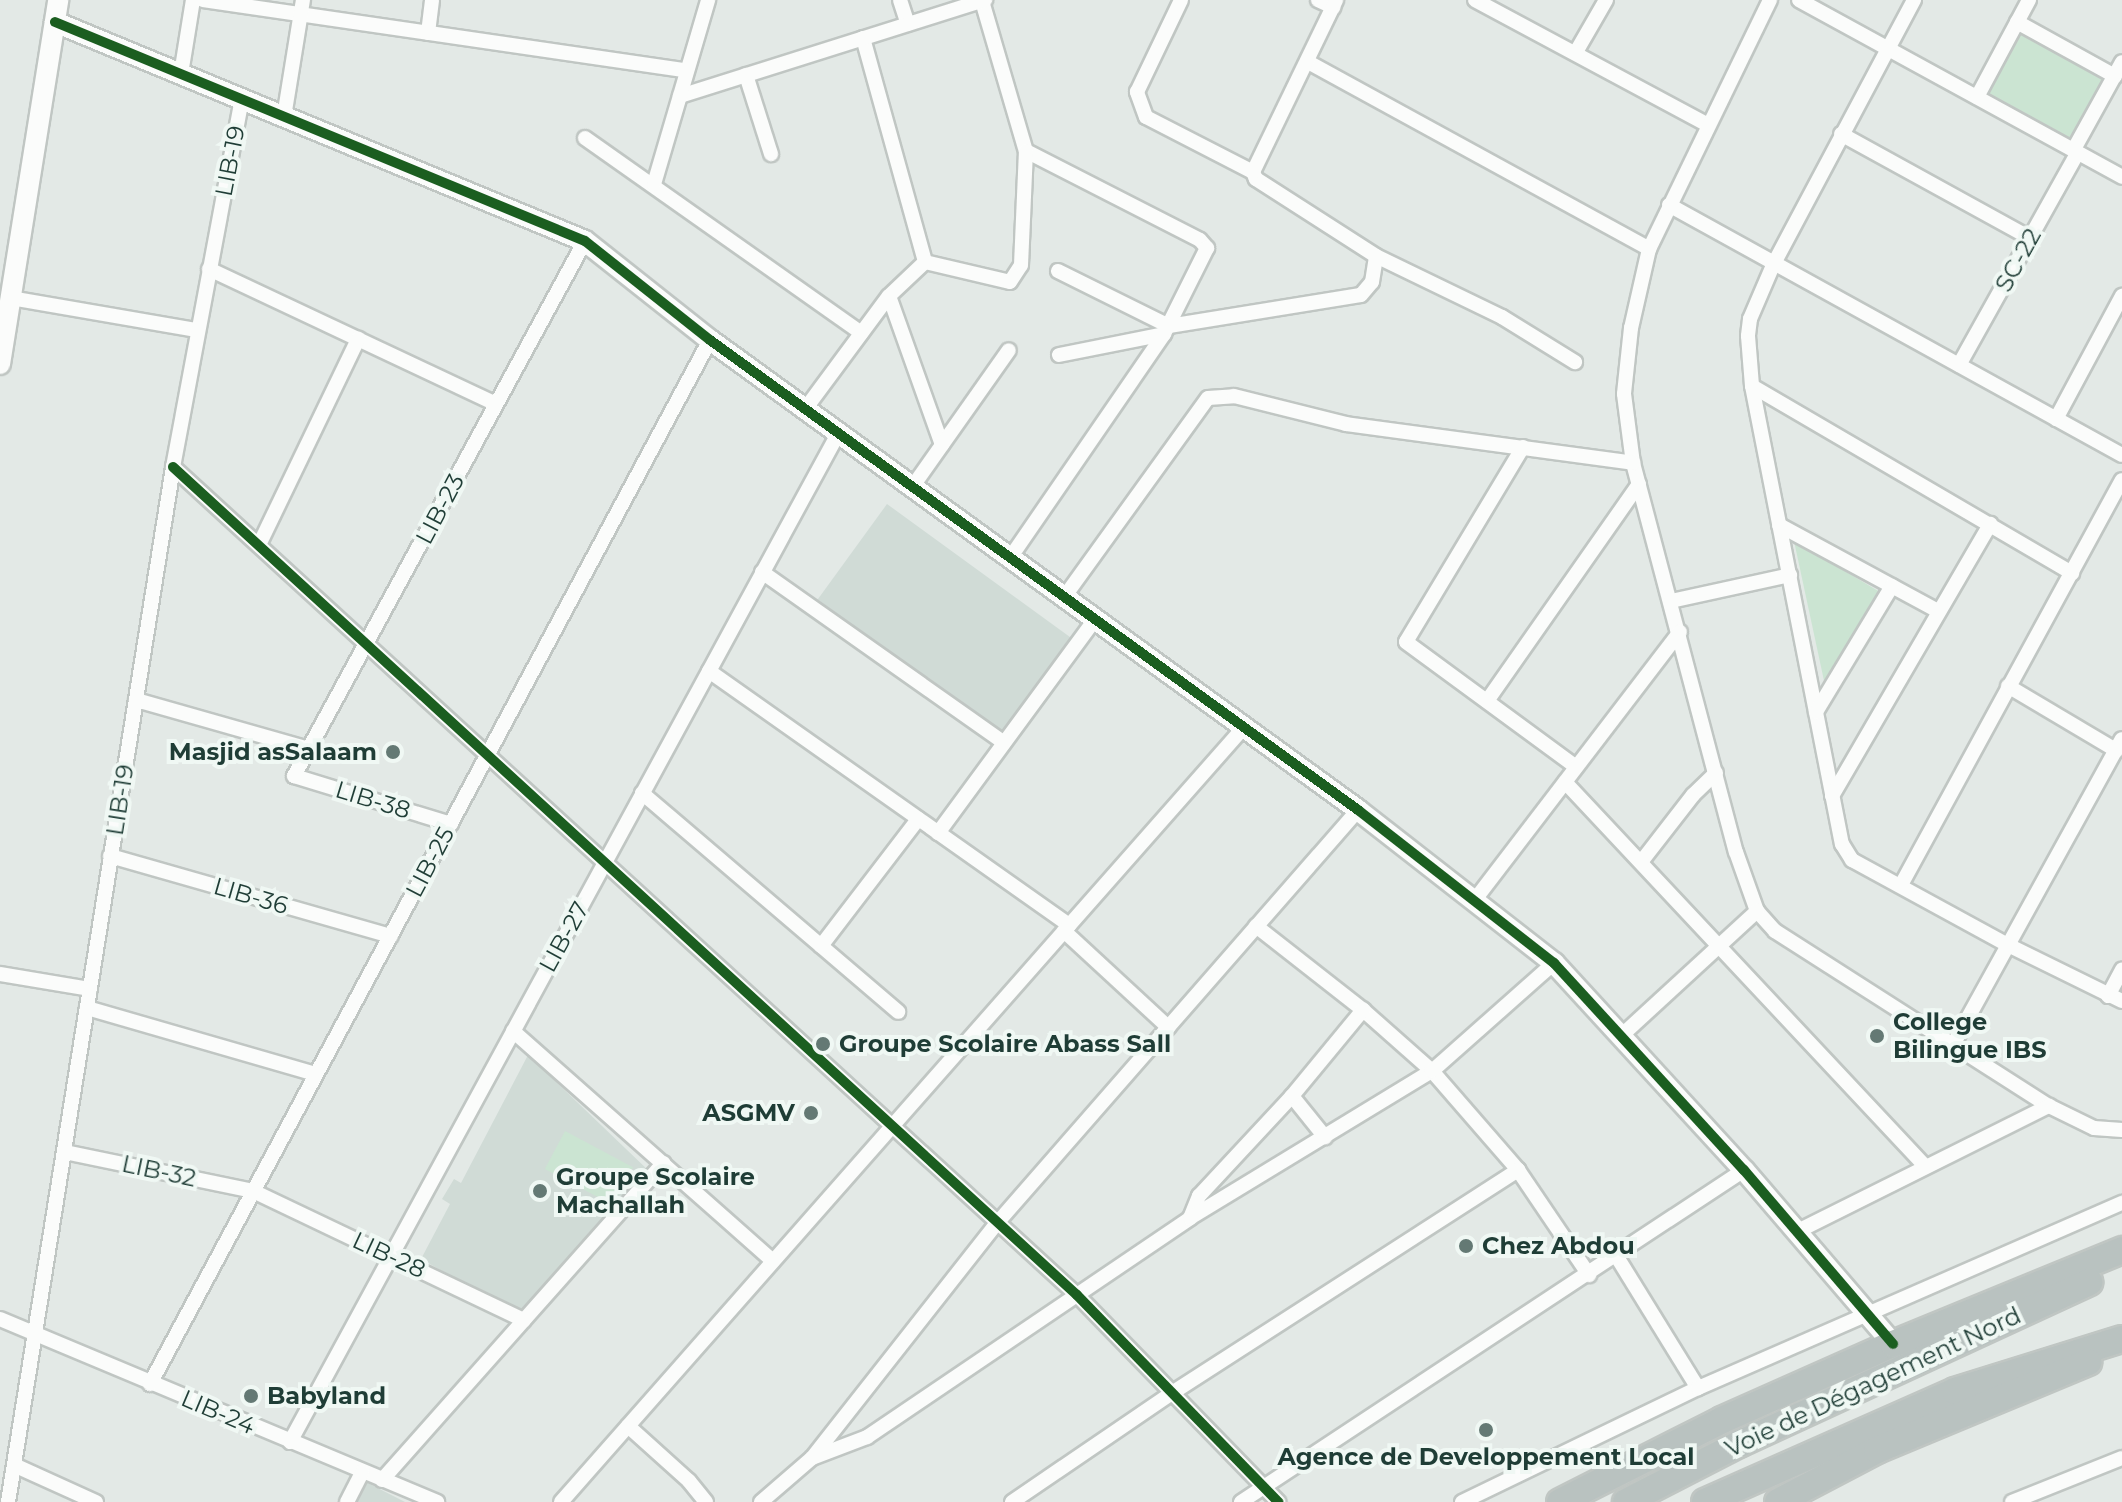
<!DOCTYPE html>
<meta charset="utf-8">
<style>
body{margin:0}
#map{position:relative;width:2122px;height:1502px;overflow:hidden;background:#e3e9e6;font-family:Montserrat,sans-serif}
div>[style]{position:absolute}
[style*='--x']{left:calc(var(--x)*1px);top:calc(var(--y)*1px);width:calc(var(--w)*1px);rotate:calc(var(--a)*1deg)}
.built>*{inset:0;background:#d0dbd6;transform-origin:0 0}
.green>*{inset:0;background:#cbe4d2;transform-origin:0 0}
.roads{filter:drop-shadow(2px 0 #c0c6c3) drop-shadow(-2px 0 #c0c6c3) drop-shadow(0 2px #c0c6c3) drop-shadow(0 -2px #c0c6c3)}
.street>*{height:14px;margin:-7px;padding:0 7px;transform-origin:7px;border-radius:7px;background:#fbfcfb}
.secondary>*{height:20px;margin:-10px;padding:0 10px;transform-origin:10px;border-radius:10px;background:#fbfcfb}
.highway>*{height:26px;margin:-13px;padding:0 13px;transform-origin:13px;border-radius:13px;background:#b9c2c0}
.cycleway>*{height:10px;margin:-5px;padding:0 5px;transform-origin:5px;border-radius:5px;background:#1b5e20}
.dots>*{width:22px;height:22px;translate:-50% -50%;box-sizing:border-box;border:4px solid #f0f8f4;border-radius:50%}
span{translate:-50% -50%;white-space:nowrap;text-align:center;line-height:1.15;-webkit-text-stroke:8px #f0f8f4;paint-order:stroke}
.street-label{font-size:24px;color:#1f3d36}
.poi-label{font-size:24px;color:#1f3d36;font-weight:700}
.right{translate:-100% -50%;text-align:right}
.left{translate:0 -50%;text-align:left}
</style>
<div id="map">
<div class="built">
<i style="left:887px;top:504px;width:227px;height:118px;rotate:36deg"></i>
<i style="clip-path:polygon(528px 1055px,650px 1172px,524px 1317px,421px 1259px,450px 1204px,442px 1199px,454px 1179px,461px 1183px)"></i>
<i style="clip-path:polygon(364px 1481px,405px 1502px,355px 1502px)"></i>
</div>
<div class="green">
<i style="left:2026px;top:23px;width:97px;height:82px;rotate:31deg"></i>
<i style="clip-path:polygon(1794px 541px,1880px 592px,1826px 690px)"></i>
<i style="left:565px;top:1131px;width:77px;height:43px;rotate:28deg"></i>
</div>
<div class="roads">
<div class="street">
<i style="--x:203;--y:0;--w:489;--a:8.3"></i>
<i style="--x:900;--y:0;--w:25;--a:72"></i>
<i style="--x:1318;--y:0;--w:17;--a:25"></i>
<i style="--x:1475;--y:0;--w:264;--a:28.2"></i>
<i style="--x:1770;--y:0;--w:277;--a:115.9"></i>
<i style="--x:1649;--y:249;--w:81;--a:102.8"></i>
<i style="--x:1631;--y:328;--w:66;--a:96.1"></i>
<i style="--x:1624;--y:394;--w:70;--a:82.6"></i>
<i style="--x:1633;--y:463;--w:402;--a:75.2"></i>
<i style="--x:1736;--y:852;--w:63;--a:70.4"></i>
<i style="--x:1757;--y:911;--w:27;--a:48"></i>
<i style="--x:1775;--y:931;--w:325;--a:32.6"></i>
<i style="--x:2049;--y:1106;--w:50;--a:26.1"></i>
<i style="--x:2094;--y:1128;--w:28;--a:4"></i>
<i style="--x:1799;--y:0;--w:368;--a:28.7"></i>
<i style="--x:1914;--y:0;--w:298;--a:118"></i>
<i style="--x:1774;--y:263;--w:61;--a:113.2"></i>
<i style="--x:1750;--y:319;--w:17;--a:97"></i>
<i style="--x:1748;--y:336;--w:50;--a:85.4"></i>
<i style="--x:1752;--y:386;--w:467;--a:78.9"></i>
<i style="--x:1842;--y:844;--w:19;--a:58"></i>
<i style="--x:1852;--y:860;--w:178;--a:28.6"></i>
<i style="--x:2008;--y:945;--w:127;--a:26.2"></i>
<i style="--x:982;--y:1;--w:156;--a:73.7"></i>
<i style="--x:1026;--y:151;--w:195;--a:27.1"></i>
<i style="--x:1200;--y:240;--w:11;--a:49"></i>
<i style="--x:1207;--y:248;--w:96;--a:116.6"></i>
<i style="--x:1164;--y:334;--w:270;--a:124.5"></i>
<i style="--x:2017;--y:22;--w:112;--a:28.9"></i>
<i style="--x:428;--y:33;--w:33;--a:-83"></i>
<i style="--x:863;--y:38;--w:232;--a:74.5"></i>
<i style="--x:1576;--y:52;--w:60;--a:-60"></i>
<i style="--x:1308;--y:62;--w:389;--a:28.7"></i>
<i style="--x:181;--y:74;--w:75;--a:-80.8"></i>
<i style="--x:746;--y:75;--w:83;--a:72.4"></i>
<i style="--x:680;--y:96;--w:320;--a:-17.5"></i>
<i style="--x:1977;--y:97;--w:110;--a:-61.8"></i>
<i style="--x:284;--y:117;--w:119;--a:-80.8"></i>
<i style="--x:1841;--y:134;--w:216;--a:28.8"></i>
<i style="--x:585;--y:138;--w:338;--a:35.2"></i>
<i style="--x:2074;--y:149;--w:99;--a:-61.1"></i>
<i style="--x:1253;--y:172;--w:191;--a:-64.2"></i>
<i style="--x:654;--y:184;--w:192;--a:-73.6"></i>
<i style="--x:1669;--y:205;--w:517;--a:28.89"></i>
<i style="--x:1376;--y:256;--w:140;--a:25.8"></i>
<i style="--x:1502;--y:317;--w:86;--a:31.7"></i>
<i style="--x:925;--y:262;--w:87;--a:13.2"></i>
<i style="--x:1010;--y:282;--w:20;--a:-57"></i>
<i style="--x:1021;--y:265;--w:114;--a:-87.5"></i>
<i style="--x:209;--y:269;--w:317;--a:25.2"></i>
<i style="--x:1058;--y:271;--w:124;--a:26.4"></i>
<i style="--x:1169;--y:326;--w:194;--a:-9.2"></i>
<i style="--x:1361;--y:295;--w:17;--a:-50"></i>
<i style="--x:1372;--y:282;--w:26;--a:-81"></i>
<i style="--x:1376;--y:256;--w:143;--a:-147.3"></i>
<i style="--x:1256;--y:179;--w:8;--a:-113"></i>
<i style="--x:1253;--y:172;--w:120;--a:-152.8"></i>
<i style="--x:1146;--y:117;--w:27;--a:-110"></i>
<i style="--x:1137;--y:92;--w:102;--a:-64.4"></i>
<i style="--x:889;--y:296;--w:158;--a:70.4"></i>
<i style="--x:11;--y:298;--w:189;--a:9.8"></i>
<i style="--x:1059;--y:355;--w:107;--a:-11.3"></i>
<i style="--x:1959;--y:365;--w:242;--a:-60.8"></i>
<i style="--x:1752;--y:386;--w:371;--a:30.3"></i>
<i style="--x:806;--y:408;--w:139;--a:-53.5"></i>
<i style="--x:889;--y:296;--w:50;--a:-43.4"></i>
<i style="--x:2056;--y:419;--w:140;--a:-61.8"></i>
<i style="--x:1523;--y:447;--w:227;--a:121"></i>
<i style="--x:1406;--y:642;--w:211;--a:36.3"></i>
<i style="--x:173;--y:467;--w:1226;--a:42.49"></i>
<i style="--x:1077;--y:1295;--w:289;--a:45.8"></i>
<i style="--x:913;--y:486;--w:166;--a:-54.8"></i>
<i style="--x:1779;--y:525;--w:181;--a:28.4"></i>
<i style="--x:259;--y:545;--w:229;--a:-64.3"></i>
<i style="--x:762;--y:572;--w:296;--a:35.2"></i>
<i style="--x:1065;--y:596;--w:244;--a:-54.2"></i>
<i style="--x:1208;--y:398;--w:26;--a:-4"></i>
<i style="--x:1234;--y:396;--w:115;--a:14"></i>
<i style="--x:1346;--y:424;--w:290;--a:7.7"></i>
<i style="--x:1671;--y:601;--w:122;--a:-12.3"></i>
<i style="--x:709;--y:671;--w:441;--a:35.2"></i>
<i style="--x:2008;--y:686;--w:126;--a:30.7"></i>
<i style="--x:136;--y:700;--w:180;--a:15.8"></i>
<i style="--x:1487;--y:701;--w:265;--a:-55"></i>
<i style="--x:1816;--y:712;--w:147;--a:-58.9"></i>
<i style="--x:1565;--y:782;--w:526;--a:46.85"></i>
<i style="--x:642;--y:793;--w:337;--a:40.5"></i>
<i style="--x:1832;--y:796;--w:315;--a:-59.8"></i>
<i style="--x:451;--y:824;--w:164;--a:-163"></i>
<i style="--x:294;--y:776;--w:609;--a:-61.46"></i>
<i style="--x:938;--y:833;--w:267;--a:-53.7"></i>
<i style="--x:110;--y:856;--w:292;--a:15.9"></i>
<i style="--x:1641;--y:862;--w:85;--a:-52.2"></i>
<i style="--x:1693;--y:795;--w:32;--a:-44"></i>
<i style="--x:1901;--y:885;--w:461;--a:-61.4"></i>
<i style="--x:1474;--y:901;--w:339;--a:-52.6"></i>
<i style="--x:1256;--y:926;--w:136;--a:38.1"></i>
<i style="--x:1363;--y:1010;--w:92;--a:41.5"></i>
<i style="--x:1432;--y:1071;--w:131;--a:49"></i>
<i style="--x:1518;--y:1170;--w:127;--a:55.9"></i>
<i style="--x:1064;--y:931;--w:142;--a:42.7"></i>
<i style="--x:821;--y:946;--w:160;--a:-52.6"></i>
<i style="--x:0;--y:974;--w:91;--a:9.5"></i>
<i style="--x:2108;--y:996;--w:30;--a:-62"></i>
<i style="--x:87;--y:1008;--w:238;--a:16.1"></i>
<i style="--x:513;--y:1031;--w:347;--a:41.5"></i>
<i style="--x:1621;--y:1036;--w:185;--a:-42.6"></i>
<i style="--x:1954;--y:1043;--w:347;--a:-61.1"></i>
<i style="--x:1292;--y:1096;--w:53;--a:51.2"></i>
<i style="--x:65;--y:1152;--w:192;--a:11.7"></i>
<i style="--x:253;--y:1191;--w:300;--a:25.5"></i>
<i style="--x:1190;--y:1218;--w:24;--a:-68"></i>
<i style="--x:1199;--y:1196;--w:137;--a:-47.1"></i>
<i style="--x:1292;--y:1096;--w:112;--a:-50.5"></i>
<i style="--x:1796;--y:1232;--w:283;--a:-26.5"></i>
<i style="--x:1617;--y:1257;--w:154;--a:58.3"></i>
<i style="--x:0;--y:1319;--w:474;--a:22.7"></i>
<i style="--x:150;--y:1384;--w:1185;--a:-61.79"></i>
<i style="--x:628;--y:1426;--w:82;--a:42"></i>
<i style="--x:689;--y:1481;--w:27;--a:51"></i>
<i style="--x:290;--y:1442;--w:1150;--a:-61.47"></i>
<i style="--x:812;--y:1458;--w:59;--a:-20.9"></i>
<i style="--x:867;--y:1437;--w:390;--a:-34.1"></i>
<i style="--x:1190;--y:1218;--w:283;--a:-31.3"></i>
<i style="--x:1432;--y:1071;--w:163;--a:-41.5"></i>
<i style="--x:14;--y:1465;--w:90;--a:24.3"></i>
<i style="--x:382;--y:1480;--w:424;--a:-48.4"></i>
<i style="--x:8;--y:1502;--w:1048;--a:-80.94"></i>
<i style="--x:173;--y:467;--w:374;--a:-79.4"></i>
<i style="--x:347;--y:1502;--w:34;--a:-63"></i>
<i style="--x:561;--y:1502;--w:1033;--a:-48.61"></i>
<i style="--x:761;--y:1502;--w:67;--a:-40.8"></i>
<i style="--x:812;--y:1458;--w:300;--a:-51.8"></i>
<i style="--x:998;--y:1222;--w:547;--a:-48.85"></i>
<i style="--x:1012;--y:1502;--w:194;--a:-34.3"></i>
<i style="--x:1172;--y:1393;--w:412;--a:-32.8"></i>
<i style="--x:1241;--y:1502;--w:603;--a:-33.43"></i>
<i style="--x:1462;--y:1502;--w:262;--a:-25.8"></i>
<i style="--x:1698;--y:1388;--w:463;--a:-23.6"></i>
<i style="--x:2012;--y:1502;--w:118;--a:-21.8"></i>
</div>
<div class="secondary">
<i style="--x:55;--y:22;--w:573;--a:22.45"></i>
<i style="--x:585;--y:241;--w:159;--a:38.4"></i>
<i style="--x:710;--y:340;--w:801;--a:35.95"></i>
<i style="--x:1358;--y:810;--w:249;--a:38"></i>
<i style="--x:1554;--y:963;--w:281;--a:47.5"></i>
<i style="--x:1744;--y:1170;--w:229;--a:49.4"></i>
<i style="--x:0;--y:364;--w:369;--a:-80.9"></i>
</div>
<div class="highway">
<i style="--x:1560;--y:1502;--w:182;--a:-26.8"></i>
<i style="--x:1722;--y:1420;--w:187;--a:-24"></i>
<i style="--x:1893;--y:1344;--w:248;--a:-22.3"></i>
<i style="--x:1626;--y:1502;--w:127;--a:-27.2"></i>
<i style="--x:1739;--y:1444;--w:386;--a:-24.8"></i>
<i style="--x:1705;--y:1502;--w:274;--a:-23.9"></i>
<i style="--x:1955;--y:1391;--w:175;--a:-17.3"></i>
<i style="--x:1778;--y:1502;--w:112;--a:-27.7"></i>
<i style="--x:1877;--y:1450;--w:229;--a:-22.6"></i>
</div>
</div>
<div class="cycleway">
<i style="--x:55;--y:22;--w:573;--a:22.45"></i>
<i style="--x:585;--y:241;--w:159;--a:38.4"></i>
<i style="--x:710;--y:340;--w:801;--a:35.95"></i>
<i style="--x:1358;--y:810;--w:249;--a:38"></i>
<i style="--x:1554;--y:963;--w:281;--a:47.5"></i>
<i style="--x:1744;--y:1170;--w:229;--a:49.4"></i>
<i style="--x:173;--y:467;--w:1226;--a:42.49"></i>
<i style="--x:1077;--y:1295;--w:289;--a:45.8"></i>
</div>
<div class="dots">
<i style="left:393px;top:752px;background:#647974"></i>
<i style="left:1877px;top:1036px;background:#647974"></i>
<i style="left:823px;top:1044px;background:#647974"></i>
<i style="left:811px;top:1113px;background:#647974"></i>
<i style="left:540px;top:1191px;background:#647974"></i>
<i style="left:1466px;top:1246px;background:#647974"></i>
<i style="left:251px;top:1396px;background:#647974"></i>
<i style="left:1486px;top:1430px;background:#647974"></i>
</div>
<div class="street-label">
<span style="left:230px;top:161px;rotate:-79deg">LIB-19</span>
<span style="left:2018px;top:260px;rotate:-61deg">SC-22</span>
<span style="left:440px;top:509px;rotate:-62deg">LIB-23</span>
<span style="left:120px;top:800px;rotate:-81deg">LIB-19</span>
<span style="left:373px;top:800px;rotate:17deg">LIB-38</span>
<span style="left:430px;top:862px;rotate:-62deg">LIB-25</span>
<span style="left:251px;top:896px;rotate:16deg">LIB-36</span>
<span style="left:564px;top:937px;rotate:-61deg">LIB-27</span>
<span style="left:159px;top:1171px;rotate:12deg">LIB-32</span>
<span style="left:389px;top:1255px;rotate:25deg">LIB-28</span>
<span style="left:1873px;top:1382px;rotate:-25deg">Voie de Dégagement Nord</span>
<span style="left:218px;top:1412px;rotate:23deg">LIB-24</span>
</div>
<div class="poi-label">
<span class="right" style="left:377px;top:752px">Masjid asSalaam</span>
<span class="left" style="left:1893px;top:1036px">College<br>Bilingue IBS</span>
<span class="left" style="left:839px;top:1044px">Groupe Scolaire Abass Sall</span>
<span class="right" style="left:795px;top:1113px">ASGMV</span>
<span class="left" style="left:556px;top:1191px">Groupe Scolaire<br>Machallah</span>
<span class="left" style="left:1482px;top:1246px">Chez Abdou</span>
<span class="left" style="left:267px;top:1396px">Babyland</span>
<span style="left:1486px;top:1457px">Agence de Developpement Local</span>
</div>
</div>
